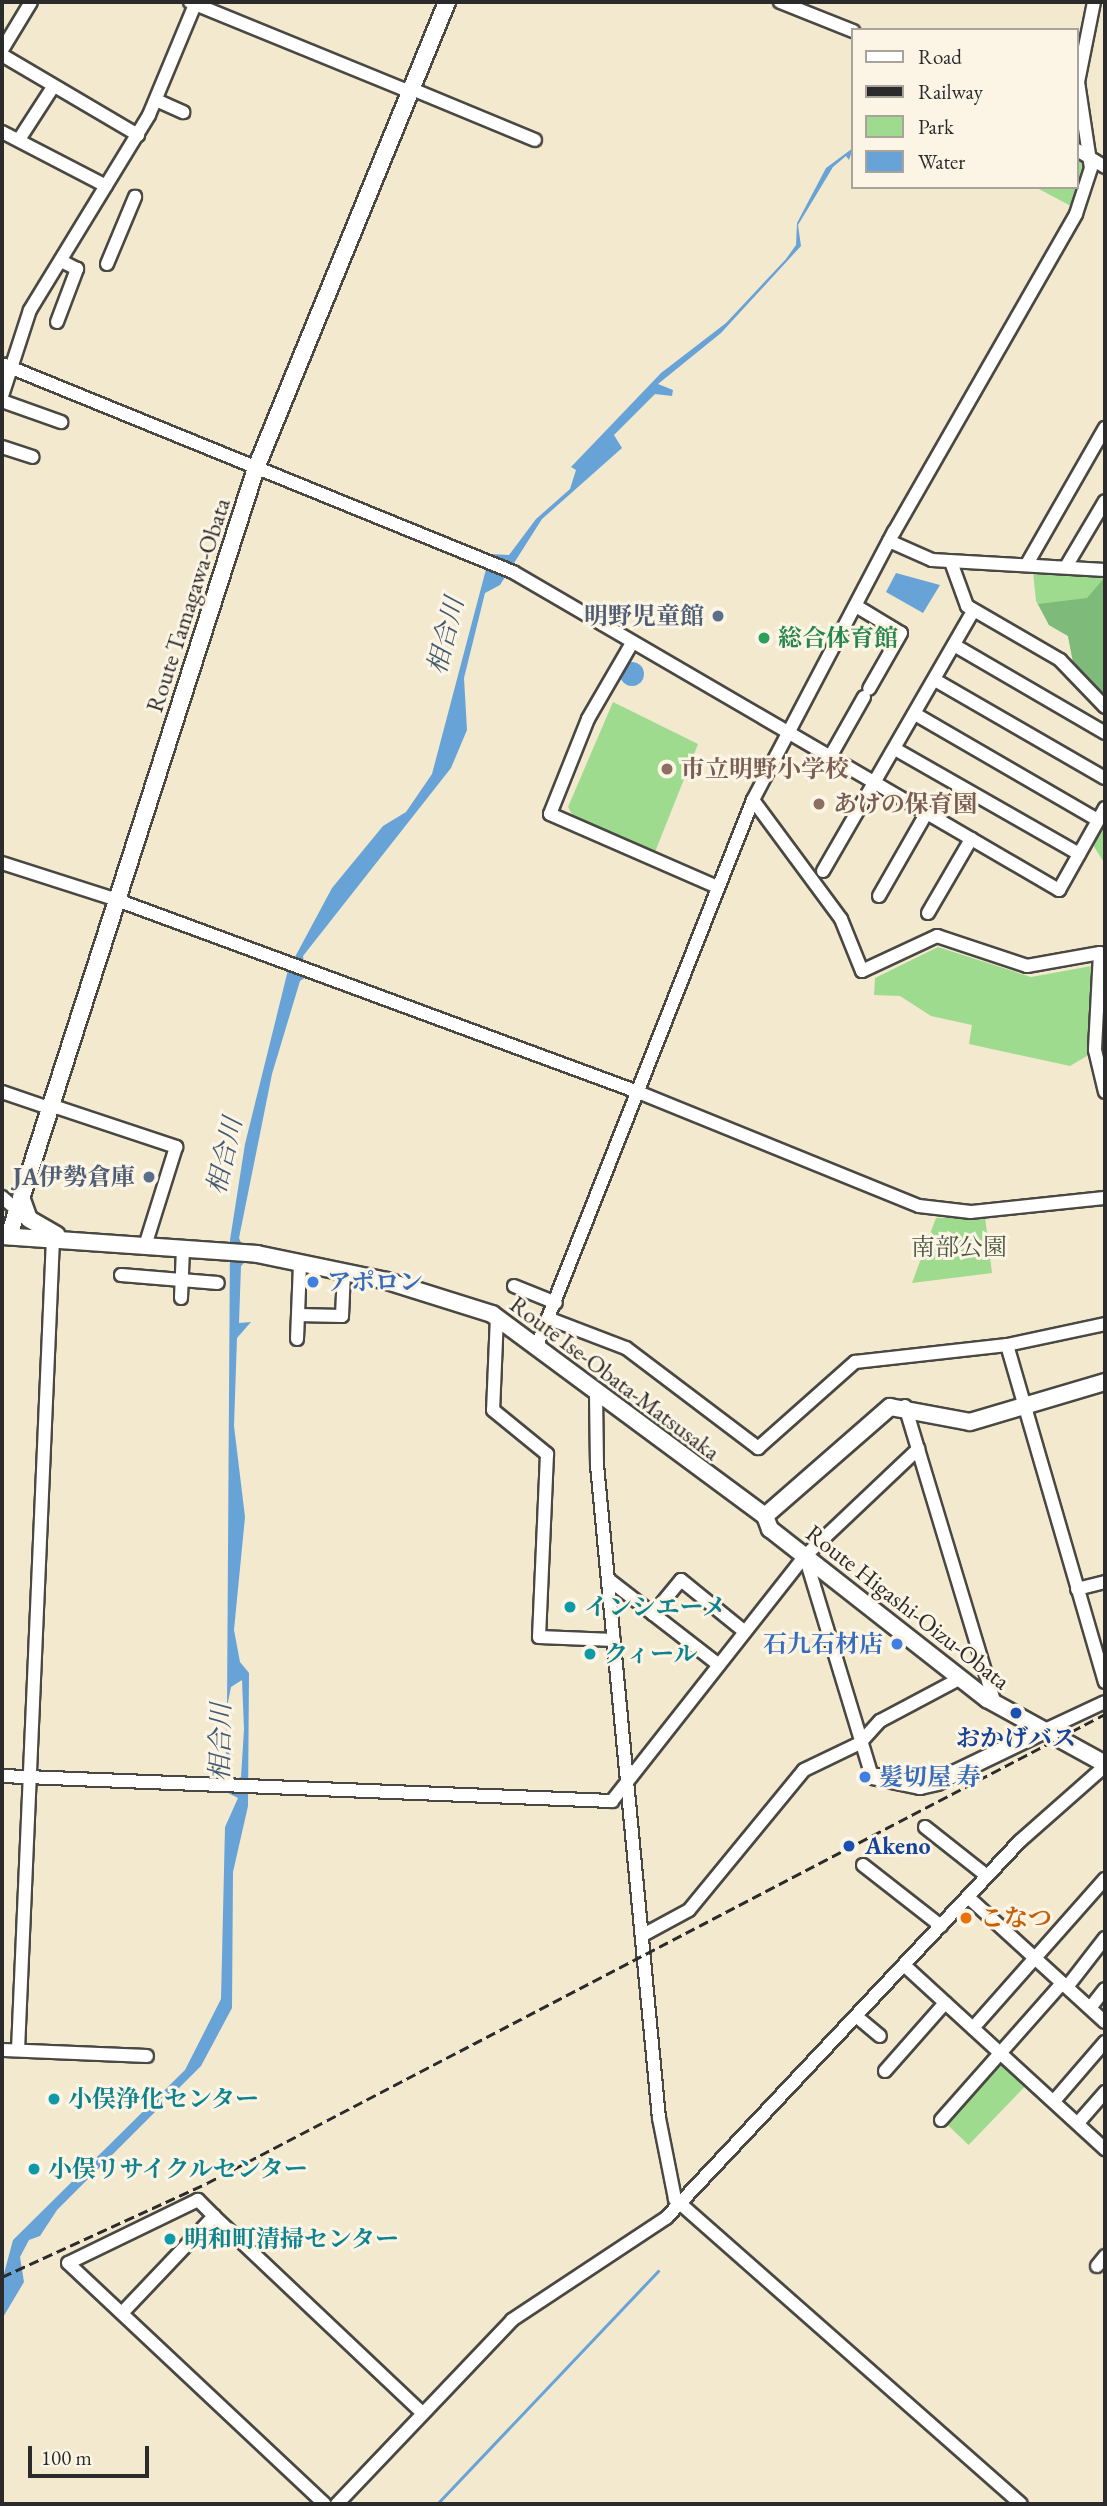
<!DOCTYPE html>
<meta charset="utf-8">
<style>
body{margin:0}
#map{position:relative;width:1107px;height:2506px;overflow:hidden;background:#f2e9ce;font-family:"EB Garamond","Noto Serif JP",serif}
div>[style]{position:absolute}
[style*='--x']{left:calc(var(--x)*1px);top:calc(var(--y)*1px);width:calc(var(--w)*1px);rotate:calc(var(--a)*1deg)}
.green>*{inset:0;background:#9edb8f;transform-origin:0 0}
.forest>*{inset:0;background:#7ebb7a}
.water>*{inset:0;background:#68a3d8}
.round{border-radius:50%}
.stream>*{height:2.5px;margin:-1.25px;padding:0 1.25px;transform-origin:1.25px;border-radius:1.25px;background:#68a3d8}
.roads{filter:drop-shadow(2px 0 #494843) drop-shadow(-2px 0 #494843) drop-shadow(0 2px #494843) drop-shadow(0 -2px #494843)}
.minor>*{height:12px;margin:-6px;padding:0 6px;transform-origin:6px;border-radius:6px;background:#fff}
.major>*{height:16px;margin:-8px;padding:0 8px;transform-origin:8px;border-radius:8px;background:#fff}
.rail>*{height:2.5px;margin-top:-1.25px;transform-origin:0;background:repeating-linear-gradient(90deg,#2b2b2b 0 10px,transparent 0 15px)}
.dots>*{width:19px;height:19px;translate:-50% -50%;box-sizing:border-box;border:4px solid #fcf5e5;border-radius:50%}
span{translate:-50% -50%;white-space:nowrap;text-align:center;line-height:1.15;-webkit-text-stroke:6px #fcf5e5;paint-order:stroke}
.street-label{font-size:24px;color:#2b2b2b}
.service-label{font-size:24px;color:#4e5e75;font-weight:700}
.right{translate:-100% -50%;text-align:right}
.leisure-label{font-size:24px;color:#27864d;font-weight:700}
.left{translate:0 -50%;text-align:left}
.education-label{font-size:24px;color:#785e54;font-weight:700}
.park-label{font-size:24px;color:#485744}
.shop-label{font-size:24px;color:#366cbe;font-weight:700}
.culture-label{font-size:24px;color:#0d838f;font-weight:700}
.transit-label{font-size:24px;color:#164399;font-weight:700}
.food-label{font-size:24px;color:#c56008;font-weight:700}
.water-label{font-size:26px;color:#435b70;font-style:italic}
.frame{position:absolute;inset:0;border:4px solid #2b2b2b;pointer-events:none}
.legend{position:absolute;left:851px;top:28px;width:228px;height:161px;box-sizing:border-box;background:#fcf5e5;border:2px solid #a8a49b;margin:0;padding:9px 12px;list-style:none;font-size:21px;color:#2b2b2b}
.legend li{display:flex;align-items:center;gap:14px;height:35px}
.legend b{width:35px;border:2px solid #a8a49b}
.scale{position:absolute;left:28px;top:2446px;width:121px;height:32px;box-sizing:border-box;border:4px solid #2b2b2b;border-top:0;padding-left:9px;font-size:21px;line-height:24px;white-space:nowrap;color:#2b2b2b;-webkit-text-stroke:5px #fcf5e5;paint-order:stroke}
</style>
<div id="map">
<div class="green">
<i style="clip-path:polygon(1077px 157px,1086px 166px,1073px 207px,1035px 187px,1077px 187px)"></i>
<i style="clip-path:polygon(1033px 572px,1105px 577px,1105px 699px,1073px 662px,1068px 636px,1049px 625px,1036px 601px)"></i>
<i style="clip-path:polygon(613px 702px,698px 744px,655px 852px,573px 816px,568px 807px)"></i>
<i style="clip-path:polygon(1105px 824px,1105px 864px,1093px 845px)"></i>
<i style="clip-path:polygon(938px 947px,1031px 977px,1097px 965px,1092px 1053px,1070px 1066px,969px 1044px,972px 1025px,931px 1016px,900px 996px,874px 995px,875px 978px)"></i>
<i style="clip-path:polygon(985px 1217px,992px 1273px,912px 1283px,936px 1218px)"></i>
<i style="left:1001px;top:2061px;width:35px;height:83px;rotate:44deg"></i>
</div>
<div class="forest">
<i style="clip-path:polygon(1105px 577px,1105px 699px,1073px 662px,1068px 636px,1049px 625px,1038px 604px,1087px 598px)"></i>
</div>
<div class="water">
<i style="clip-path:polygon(853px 148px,849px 160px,846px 156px,833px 167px,798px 225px,801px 246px,721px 333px,658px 384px,673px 390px,672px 396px,655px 394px,614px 435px,622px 448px,542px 519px,500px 585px,485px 593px,464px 678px,467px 730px,451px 768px,303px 956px,306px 977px,300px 981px,272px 1074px,239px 1238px,248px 1259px,241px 1266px,239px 1323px,251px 1322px,237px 1338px,234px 1426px,245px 1517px,234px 1630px,240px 1662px,249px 1673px,248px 1806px,233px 1872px,232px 2008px,201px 2066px,57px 2210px,40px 2236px,29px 2240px,20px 2257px,24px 2282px,2px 2319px,2px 2281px,13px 2240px,185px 2070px,221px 1999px,225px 1827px,238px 1798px,226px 1792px,226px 1728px,233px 1780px,241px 1777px,244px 1729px,242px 1680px,231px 1687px,227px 1707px,230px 1240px,245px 1144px,288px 970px,332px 888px,383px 826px,406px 812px,432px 774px,490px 554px,509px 555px,536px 519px,570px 489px,576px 470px,571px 467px,661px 373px,726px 323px,786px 259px,796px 245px,797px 223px,826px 168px)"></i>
<i style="clip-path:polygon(896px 573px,940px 585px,923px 613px,886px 592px)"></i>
<i class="round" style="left:620px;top:662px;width:24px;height:24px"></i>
</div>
<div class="stream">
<i style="--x:437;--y:2504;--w:321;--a:-46.5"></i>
</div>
<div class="roads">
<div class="minor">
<i style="--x:190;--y:2;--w:238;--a:22.2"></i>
<i style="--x:780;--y:2;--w:79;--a:21.7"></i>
<i style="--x:2;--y:50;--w:56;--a:-58.9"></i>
<i style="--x:2;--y:55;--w:158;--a:30.5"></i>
<i style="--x:412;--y:89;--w:133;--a:22.5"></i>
<i style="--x:156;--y:100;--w:30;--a:24"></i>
<i style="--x:2;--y:132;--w:117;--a:27.4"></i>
<i style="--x:20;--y:138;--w:61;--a:-57.1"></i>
<i style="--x:1077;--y:150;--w:33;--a:31"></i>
<i style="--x:107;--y:264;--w:73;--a:-67.3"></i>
<i style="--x:57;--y:322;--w:57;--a:-69.3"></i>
<i style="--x:77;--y:269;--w:18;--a:-153"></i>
<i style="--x:2;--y:364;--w:552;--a:22.15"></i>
<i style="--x:513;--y:572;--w:632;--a:30.22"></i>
<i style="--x:1059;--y:890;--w:94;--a:-60.7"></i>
<i style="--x:2;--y:396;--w:90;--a:-72"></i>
<i style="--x:30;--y:310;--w:228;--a:-58.6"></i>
<i style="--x:149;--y:115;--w:122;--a:-67.4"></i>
<i style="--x:2;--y:401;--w:63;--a:19.6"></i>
<i style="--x:2;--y:447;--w:32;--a:18"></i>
<i style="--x:889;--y:541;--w:47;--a:23.8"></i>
<i style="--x:932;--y:560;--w:173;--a:3.3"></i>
<i style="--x:951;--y:562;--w:47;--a:70"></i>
<i style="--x:967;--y:606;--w:108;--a:30.1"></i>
<i style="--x:1060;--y:660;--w:65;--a:46.2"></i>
<i style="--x:1027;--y:564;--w:157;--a:-60.2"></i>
<i style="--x:1067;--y:565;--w:74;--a:-59.3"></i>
<i style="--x:856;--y:606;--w:52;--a:31"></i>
<i style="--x:901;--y:633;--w:64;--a:119.7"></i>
<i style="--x:632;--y:643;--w:88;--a:120.1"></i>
<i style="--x:588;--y:719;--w:102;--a:111.8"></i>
<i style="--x:550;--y:814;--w:182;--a:23.6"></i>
<i style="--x:954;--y:645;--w:175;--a:30.2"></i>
<i style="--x:935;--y:680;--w:196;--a:30"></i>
<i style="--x:915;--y:714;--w:211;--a:30.1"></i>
<i style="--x:895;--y:749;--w:212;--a:29.7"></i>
<i style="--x:830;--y:757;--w:69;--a:-60.5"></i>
<i style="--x:753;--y:800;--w:148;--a:53.5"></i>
<i style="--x:841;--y:919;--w:56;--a:68"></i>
<i style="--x:862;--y:971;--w:83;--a:-25"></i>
<i style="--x:937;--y:936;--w:95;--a:18.4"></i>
<i style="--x:1027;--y:966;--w:74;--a:-10.1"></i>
<i style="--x:1100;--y:953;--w:97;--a:93"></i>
<i style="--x:1095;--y:1050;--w:43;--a:76.6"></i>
<i style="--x:2;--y:863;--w:121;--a:17.8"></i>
<i style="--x:117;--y:900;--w:555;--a:20.23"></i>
<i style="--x:638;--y:1092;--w:303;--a:22.1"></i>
<i style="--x:919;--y:1206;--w:52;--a:6.6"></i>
<i style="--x:971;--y:1212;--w:135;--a:-6"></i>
<i style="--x:823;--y:871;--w:300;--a:-60"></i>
<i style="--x:879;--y:896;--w:95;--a:-60.2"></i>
<i style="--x:928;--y:913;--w:86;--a:-59.8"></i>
<i style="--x:2;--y:1092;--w:53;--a:18.8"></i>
<i style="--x:53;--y:1106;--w:130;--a:18.4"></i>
<i style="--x:176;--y:1147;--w:104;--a:107.4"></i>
<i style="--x:2;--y:1197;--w:20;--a:41"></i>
<i style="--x:121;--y:1275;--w:97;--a:4.7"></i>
<i style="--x:514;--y:1286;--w:45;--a:22"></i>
<i style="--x:181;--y:1298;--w:50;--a:-87.7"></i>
<i style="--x:298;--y:1315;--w:44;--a:1.3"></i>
<i style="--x:342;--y:1316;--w:44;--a:-87.4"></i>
<i style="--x:497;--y:1316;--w:94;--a:92.4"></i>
<i style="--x:493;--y:1410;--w:70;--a:39.2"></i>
<i style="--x:547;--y:1454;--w:183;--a:92.5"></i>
<i style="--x:539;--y:1637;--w:75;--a:2.3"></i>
<i style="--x:550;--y:1319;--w:81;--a:20.9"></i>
<i style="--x:626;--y:1348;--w:166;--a:37.1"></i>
<i style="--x:758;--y:1448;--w:130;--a:-41.6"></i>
<i style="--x:855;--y:1362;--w:153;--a:-6.4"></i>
<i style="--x:1007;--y:1345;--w:100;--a:-12.1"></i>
<i style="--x:297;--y:1339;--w:76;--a:-87.7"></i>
<i style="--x:1007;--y:1345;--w:351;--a:73.8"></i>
<i style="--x:536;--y:1348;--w:589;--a:-68.4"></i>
<i style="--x:753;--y:800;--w:303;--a:-62.3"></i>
<i style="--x:894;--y:532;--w:366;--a:-60.2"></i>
<i style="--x:1076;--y:214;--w:48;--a:-71.9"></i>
<i style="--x:1091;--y:168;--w:87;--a:-98.6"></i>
<i style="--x:1078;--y:82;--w:82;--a:-78.7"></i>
<i style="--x:596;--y:1394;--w:71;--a:89.2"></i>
<i style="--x:597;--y:1465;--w:656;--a:84.58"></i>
<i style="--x:659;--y:2118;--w:83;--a:78.8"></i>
<i style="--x:675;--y:2199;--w:461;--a:41.4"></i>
<i style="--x:905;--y:1406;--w:312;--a:73.2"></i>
<i style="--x:805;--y:1556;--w:230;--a:73.1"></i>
<i style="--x:608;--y:1579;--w:140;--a:37.8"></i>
<i style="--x:1077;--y:1589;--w:29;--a:-14"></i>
<i style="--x:653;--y:1614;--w:44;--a:-50.5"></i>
<i style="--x:681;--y:1580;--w:82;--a:39.1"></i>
<i style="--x:1043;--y:1731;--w:68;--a:-25.1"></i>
<i style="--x:2;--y:1776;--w:611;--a:2.35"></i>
<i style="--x:612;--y:1801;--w:312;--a:-51.8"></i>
<i style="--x:805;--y:1556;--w:156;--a:-43.4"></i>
<i style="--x:925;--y:1827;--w:79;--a:38.3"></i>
<i style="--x:863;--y:1865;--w:99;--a:38"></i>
<i style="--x:968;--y:1897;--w:185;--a:42.4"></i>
<i style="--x:643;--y:1935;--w:52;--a:-28.5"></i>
<i style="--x:689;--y:1910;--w:181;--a:-50.6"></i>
<i style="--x:804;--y:1770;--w:62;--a:-25.7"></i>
<i style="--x:860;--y:1743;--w:30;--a:-48"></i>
<i style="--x:880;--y:1721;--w:89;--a:-28"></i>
<i style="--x:904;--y:1965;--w:273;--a:42.5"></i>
<i style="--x:1067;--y:1987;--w:62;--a:-52.2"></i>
<i style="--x:1090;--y:2008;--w:24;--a:-52"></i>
<i style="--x:856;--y:2016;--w:31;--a:40"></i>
<i style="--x:973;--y:2028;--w:199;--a:-48.5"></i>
<i style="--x:2;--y:2050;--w:145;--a:2.4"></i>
<i style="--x:18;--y:2050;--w:812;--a:-87.53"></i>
<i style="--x:885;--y:2071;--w:91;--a:-48.6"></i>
<i style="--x:1054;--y:2101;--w:78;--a:-49.2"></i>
<i style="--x:941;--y:2120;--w:183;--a:-48.5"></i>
<i style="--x:1078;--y:2123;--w:41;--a:-48.9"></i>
<i style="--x:214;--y:2216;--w:23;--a:-135"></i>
<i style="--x:198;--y:2200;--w:144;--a:154.1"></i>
<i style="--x:68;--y:2263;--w:352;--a:43.2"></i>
<i style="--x:1097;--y:2266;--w:13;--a:-51"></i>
<i style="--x:122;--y:2313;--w:134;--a:-46.5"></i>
<i style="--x:214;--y:2216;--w:286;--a:43.4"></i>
<i style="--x:337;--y:2504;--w:254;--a:-46.4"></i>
<i style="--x:512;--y:2320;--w:185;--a:-33.5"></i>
<i style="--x:666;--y:2218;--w:517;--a:-46.8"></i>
<i style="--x:1020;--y:1841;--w:113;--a:-41.4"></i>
</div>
<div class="major">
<i style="--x:21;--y:1197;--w:23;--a:70"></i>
<i style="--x:29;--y:1219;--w:32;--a:30"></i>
<i style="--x:2;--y:1236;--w:256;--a:4"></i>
<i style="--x:257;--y:1254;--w:133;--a:11.7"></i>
<i style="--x:387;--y:1281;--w:110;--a:17.4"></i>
<i style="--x:492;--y:1314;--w:340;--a:36.5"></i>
<i style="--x:9;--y:1236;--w:807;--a:-72.17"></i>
<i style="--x:256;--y:468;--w:504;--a:-67.71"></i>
<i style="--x:765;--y:1516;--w:14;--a:69"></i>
<i style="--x:770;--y:1529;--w:276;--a:38.1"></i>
<i style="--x:987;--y:1699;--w:135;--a:28.8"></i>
<i style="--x:765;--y:1516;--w:166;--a:-41.1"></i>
<i style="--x:890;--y:1407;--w:81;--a:10.6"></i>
<i style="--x:970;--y:1422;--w:141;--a:-16.5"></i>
<i style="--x:872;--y:1776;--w:49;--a:11.8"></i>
<i style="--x:920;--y:1786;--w:17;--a:-13"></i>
<i style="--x:937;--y:1782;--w:118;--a:-25.7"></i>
</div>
</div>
<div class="rail">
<i style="--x:2;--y:2277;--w:226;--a:-24.6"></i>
<i style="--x:207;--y:2183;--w:1013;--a:-27.58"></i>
</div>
<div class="dots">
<i style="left:718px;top:616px;background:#5c6f8a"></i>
<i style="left:764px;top:638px;background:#2e9e5b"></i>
<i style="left:667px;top:769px;background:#8d6e63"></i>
<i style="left:819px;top:804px;background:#8d6e63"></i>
<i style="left:149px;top:1177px;background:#5c6f8a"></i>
<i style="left:313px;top:1282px;background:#3f7fe0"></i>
<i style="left:570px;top:1607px;background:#0f9aa8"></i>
<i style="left:897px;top:1644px;background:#3f7fe0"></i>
<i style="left:590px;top:1654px;background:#0f9aa8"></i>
<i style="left:1016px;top:1713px;background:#1a4fb4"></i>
<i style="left:865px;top:1777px;background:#3f7fe0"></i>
<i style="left:849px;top:1846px;background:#1a4fb4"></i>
<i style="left:966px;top:1918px;background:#e8710a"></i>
<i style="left:54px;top:2099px;background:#0f9aa8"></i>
<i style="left:34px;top:2169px;background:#0f9aa8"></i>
<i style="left:170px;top:2239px;background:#0f9aa8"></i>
</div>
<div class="street-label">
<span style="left:188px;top:605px;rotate:-72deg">Route Tamagawa-Obata</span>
<span style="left:615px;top:1378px;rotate:37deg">Route Ise-Obata-Matsusaka</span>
<span style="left:908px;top:1607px;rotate:38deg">Route Higashi-Oizu-Obata</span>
</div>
<div class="service-label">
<span class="right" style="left:704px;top:616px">明野児童館</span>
<span class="right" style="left:135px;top:1177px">JA伊勢倉庫</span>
</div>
<div class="leisure-label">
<span class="left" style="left:778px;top:638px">総合体育館</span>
</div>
<div class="education-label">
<span class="left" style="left:681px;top:769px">市立明野小学校</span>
<span class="left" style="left:833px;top:804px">あけの保育園</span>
</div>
<div class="park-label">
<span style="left:959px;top:1247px">南部公園</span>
</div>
<div class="shop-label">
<span class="left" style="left:327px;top:1282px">アポロン</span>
<span class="right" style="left:883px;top:1644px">石九石材店</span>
<span class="left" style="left:879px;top:1777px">髪切屋 寿</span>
</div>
<div class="culture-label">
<span class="left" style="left:584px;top:1607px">インシエーメ</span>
<span class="left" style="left:604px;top:1654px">クィール</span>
<span class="left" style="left:68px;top:2099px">小俣浄化センター</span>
<span class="left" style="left:48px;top:2169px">小俣リサイクルセンター</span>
<span class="left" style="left:184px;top:2239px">明和町清掃センター</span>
</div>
<div class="transit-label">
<span style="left:1016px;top:1738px">おかげバス</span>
<span class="left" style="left:865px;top:1846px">Akeno</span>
</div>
<div class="food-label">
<span class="left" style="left:980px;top:1918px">こなつ</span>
</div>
<div class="water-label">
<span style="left:446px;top:636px;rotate:-76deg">相合川</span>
<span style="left:225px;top:1156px;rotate:-77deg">相合川</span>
<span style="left:221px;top:1742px;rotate:-89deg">相合川</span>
</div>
<div class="frame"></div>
<ul class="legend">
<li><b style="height:9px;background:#fff"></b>Road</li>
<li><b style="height:9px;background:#2b2b2b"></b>Railway</li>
<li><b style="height:19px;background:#9edb8f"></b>Park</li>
<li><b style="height:19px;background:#68a3d8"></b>Water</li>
</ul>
<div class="scale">100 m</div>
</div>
